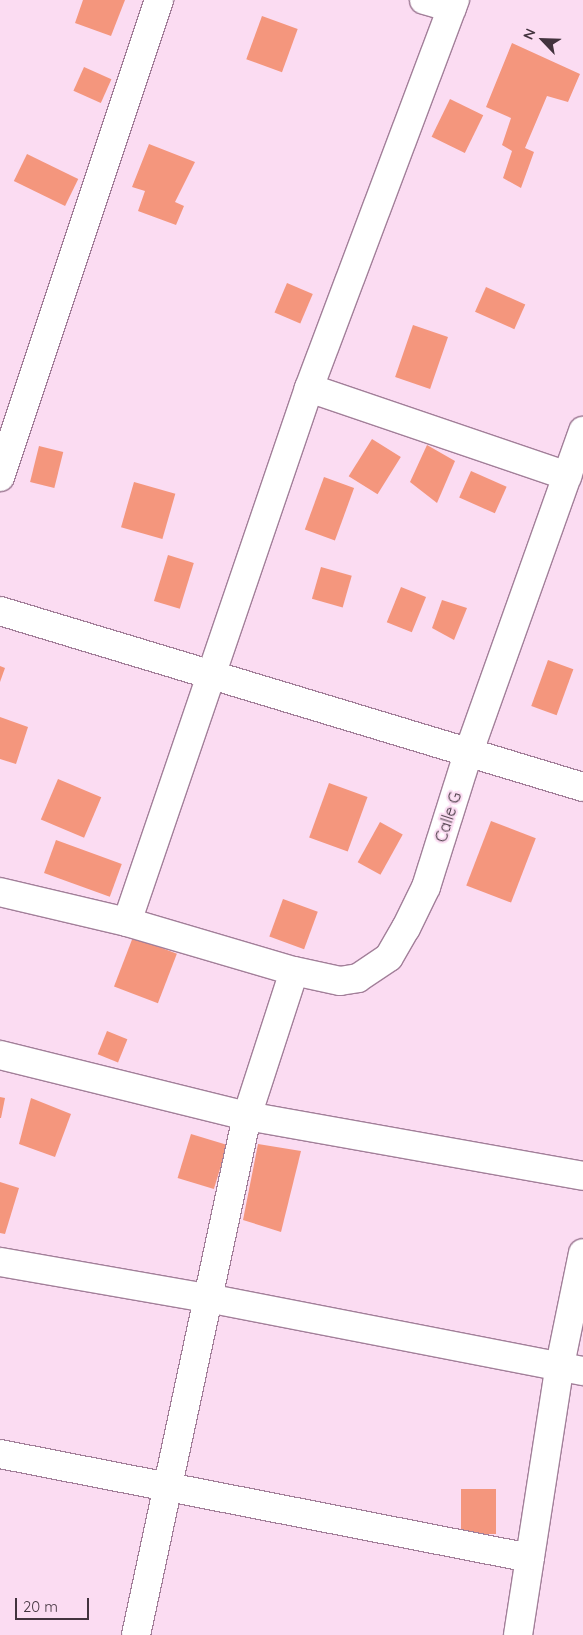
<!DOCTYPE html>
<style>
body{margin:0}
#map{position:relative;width:583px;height:1635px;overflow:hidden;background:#fbdcf2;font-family:Quicksand,sans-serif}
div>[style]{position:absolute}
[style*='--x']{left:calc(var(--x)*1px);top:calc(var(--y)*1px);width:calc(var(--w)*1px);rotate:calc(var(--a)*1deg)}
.building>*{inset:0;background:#f4967d;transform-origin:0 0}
.roads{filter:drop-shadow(1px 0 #a27f99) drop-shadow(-1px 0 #a27f99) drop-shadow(0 1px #a27f99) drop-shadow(0 -1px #a27f99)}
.minor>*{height:28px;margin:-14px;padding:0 14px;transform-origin:14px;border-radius:14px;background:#fff}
span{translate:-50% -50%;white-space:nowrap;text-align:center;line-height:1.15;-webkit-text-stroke:4.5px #fbdcf2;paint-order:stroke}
.street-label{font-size:16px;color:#42333e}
.north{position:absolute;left:518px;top:15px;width:50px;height:50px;-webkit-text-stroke:4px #fbdcf2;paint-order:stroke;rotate:294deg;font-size:14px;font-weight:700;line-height:20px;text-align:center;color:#42333e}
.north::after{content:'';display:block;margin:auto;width:18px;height:22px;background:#42333e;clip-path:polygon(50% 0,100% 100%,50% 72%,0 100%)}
.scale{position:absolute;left:15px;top:1598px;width:74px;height:22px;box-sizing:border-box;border:2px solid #42333e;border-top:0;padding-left:6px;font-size:15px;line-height:18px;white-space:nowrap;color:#42333e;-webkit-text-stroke:4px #fbdcf2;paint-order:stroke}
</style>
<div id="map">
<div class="building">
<i style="clip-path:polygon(83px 0,125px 0,111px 36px,75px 23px)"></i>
<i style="left:262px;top:16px;width:38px;height:46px;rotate:20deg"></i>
<i style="clip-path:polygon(512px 43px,580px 74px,568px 102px,547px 96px,525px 148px,534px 152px,521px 188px,503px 178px,512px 151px,502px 145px,511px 118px,486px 107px)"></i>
<i style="left:84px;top:67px;width:30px;height:26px;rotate:24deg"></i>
<i style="left:450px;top:99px;width:37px;height:42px;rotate:26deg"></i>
<i style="clip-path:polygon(149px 144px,195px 162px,175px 202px,184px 206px,176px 225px,138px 211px,145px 191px,132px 187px)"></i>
<i style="left:27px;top:154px;width:57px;height:30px;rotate:26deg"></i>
<i style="left:287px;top:283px;width:28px;height:32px;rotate:23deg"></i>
<i style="left:486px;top:287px;width:43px;height:27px;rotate:24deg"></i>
<i style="left:413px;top:325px;width:37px;height:55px;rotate:19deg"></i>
<i style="left:372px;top:439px;width:34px;height:44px;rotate:32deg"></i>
<i style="clip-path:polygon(427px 445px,455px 461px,437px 503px,410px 482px)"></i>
<i style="left:39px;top:446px;width:25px;height:37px;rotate:14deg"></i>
<i style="left:471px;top:471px;width:39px;height:29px;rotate:24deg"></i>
<i style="left:324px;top:477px;width:32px;height:56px;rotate:20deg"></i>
<i style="left:134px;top:482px;width:43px;height:47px;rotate:16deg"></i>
<i style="left:168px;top:555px;width:27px;height:48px;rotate:17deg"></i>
<i style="left:321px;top:567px;width:32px;height:33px;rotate:16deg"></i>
<i style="left:401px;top:587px;width:27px;height:38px;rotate:22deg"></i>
<i style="clip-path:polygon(442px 600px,467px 608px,454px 640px,432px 628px)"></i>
<i style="left:548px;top:660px;width:27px;height:49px;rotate:20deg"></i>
<i style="clip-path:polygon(0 666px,5px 668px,0 682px)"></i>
<i style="clip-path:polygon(0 717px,28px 727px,16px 764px,0 759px)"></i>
<i style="left:58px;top:779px;width:47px;height:44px;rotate:23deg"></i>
<i style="left:329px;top:783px;width:41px;height:58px;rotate:20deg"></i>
<i style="left:491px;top:821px;width:48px;height:69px;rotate:21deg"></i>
<i style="left:380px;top:822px;width:26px;height:46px;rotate:29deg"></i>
<i style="left:56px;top:840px;width:70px;height:35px;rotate:20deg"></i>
<i style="left:283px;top:899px;width:37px;height:40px;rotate:20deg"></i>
<i style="left:133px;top:937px;width:47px;height:53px;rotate:21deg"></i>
<i style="left:107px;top:1031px;width:22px;height:25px;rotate:22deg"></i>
<i style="clip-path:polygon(0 1097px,5px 1098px,1px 1118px,0 1118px)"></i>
<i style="clip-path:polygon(31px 1098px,71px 1114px,55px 1157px,19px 1144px)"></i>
<i style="left:191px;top:1134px;width:38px;height:46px;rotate:17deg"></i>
<i style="clip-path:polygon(258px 1144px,301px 1151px,281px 1232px,243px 1220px)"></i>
<i style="clip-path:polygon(0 1182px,19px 1188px,5px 1234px,0 1233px)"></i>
<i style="left:461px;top:1489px;width:35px;height:45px"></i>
</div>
<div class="roads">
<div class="minor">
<i style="--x:424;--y:0;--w:29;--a:16"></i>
<i style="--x:309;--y:388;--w:273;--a:18.8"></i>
<i style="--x:0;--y:477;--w:503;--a:-71.57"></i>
<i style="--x:0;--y:611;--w:609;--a:16.8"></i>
<i style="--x:0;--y:892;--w:130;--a:13.3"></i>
<i style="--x:127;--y:922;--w:174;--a:16.4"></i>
<i style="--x:127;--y:922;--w:564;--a:-71.18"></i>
<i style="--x:309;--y:388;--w:415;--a:-69.4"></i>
<i style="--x:0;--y:1055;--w:254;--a:13.9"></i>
<i style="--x:247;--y:1116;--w:341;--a:10.1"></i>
<i style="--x:0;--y:1262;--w:210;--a:9.9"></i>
<i style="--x:207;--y:1298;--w:383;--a:11"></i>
<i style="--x:0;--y:1454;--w:540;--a:11.1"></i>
<i style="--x:136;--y:1635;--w:531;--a:-77.93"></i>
<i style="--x:247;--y:1116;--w:152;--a:-72"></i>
<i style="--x:294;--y:971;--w:47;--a:12.3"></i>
<i style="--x:340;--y:981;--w:18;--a:-9"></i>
<i style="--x:358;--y:978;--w:37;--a:-34"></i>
<i style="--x:389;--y:957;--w:34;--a:-60"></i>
<i style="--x:406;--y:928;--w:46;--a:-64"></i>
<i style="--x:426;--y:887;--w:139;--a:-72.5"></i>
<i style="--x:468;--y:754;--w:343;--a:-70.4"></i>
<i style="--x:518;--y:1635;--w:273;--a:-81.2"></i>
<i style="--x:560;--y:1365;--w:114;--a:-78.4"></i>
</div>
</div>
<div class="street-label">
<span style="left:448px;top:817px;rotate:-72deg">Calle G</span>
</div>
<div class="north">N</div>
<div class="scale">20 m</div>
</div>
